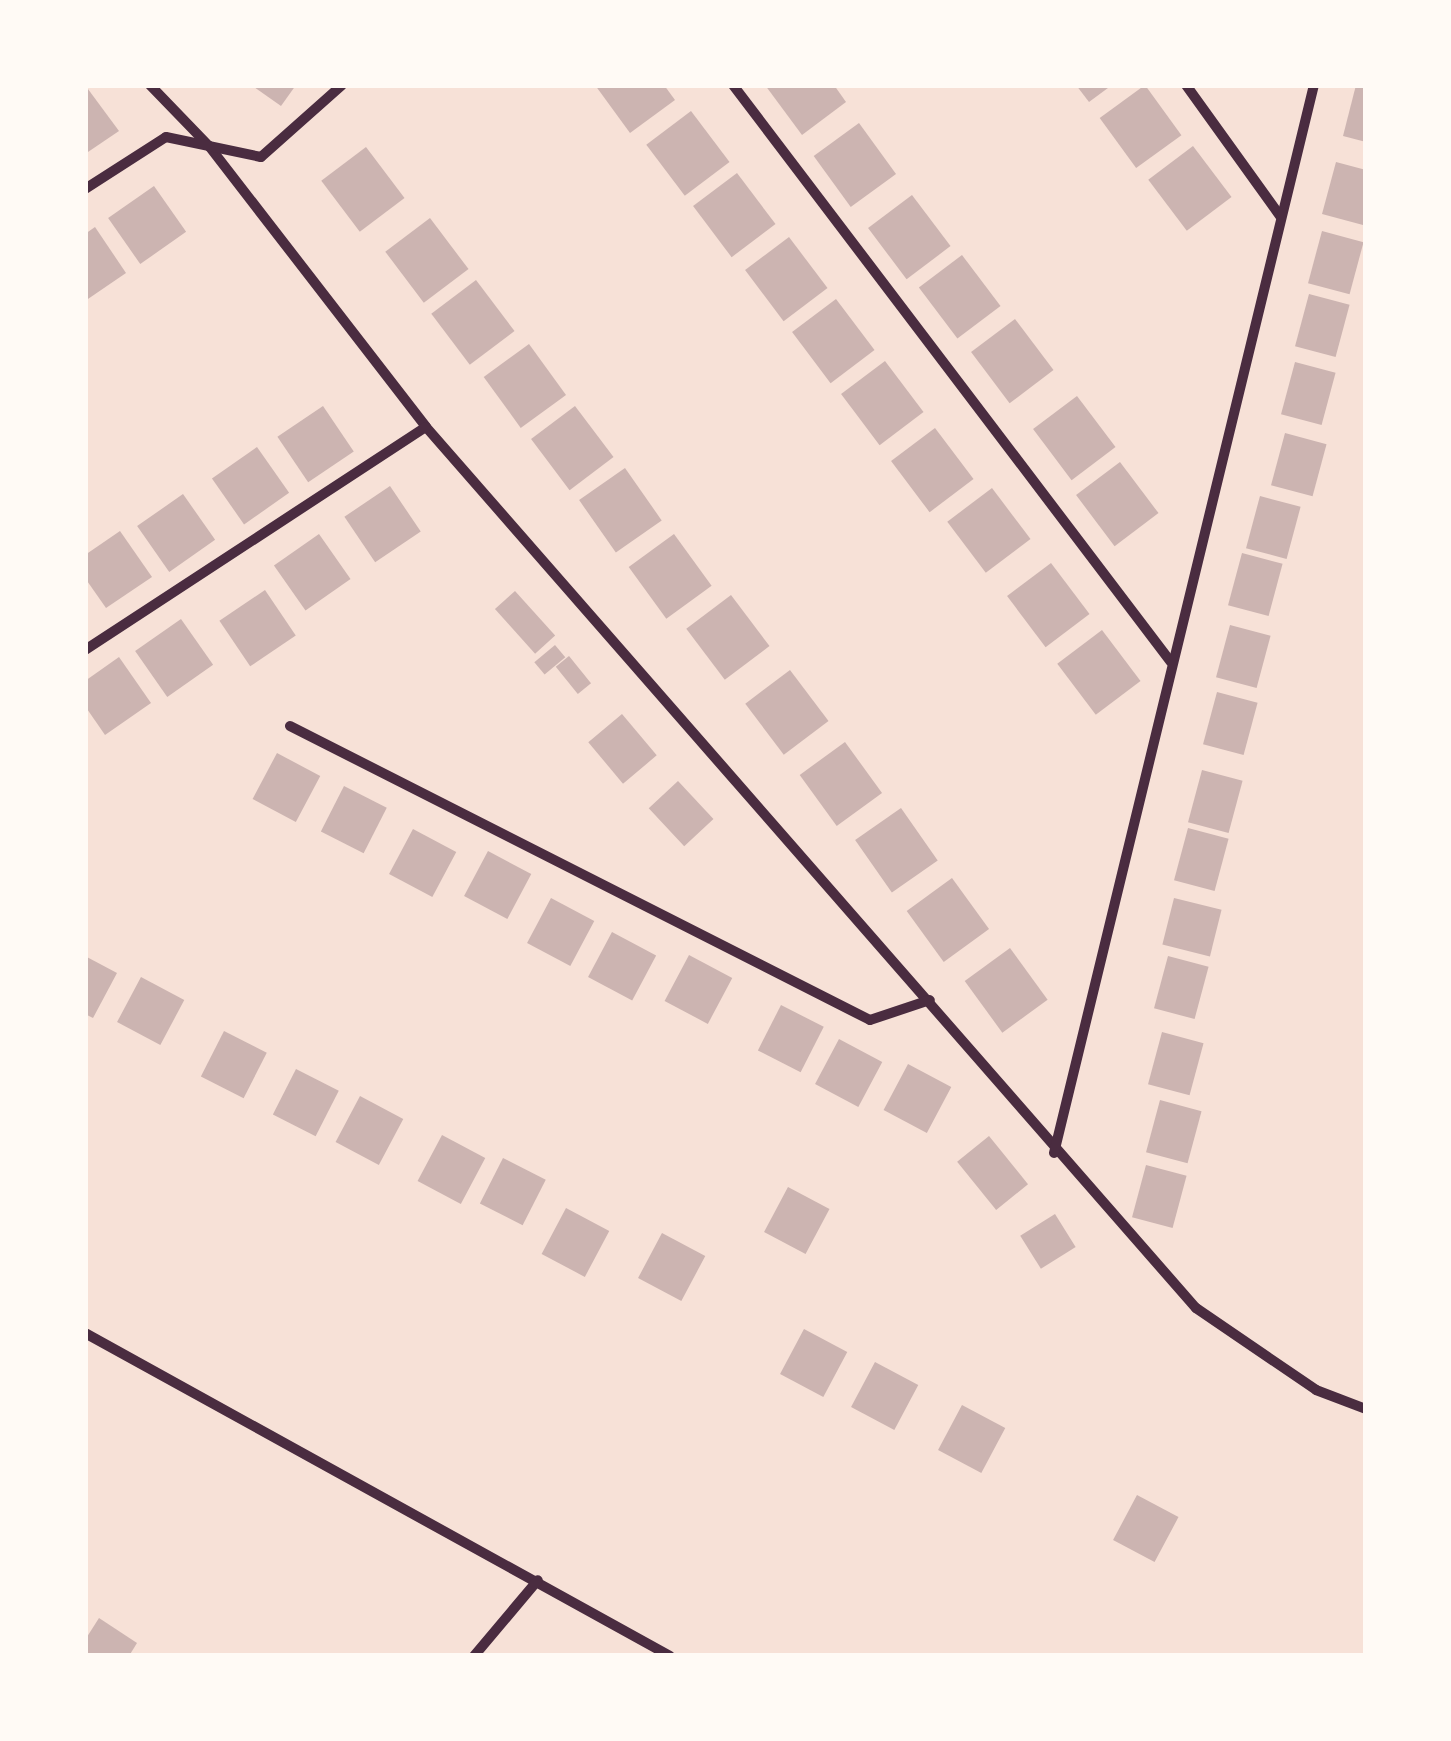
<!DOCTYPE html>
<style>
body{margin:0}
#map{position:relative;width:1451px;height:1741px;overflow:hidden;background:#f7e1d7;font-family:Karla,sans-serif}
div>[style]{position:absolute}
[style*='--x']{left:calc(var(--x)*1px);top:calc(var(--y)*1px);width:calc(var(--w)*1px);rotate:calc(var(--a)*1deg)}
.building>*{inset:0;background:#ccb4b1;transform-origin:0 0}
.minor>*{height:10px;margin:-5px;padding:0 5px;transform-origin:5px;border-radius:5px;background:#4a2c40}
span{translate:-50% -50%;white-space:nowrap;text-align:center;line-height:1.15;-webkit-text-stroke:9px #fffaf5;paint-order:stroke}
.frame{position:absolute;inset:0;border:88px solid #fffaf5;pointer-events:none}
</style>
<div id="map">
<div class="building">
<i style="clip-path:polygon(85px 85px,119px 131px,85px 154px)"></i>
<i style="clip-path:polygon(251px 85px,296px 85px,281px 106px)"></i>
<i style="clip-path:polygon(595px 85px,664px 85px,675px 100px,630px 133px)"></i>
<i style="clip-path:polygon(765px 85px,834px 85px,846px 102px,802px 135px)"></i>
<i style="clip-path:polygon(1076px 85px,1112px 85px,1089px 102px)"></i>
<i style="left:1145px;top:85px;width:62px;height:56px;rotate:54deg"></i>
<i style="clip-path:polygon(1356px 85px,1366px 86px,1366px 142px,1343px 136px)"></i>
<i style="left:691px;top:111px;width:64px;height:56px;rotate:53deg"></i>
<i style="left:859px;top:123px;width:63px;height:56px;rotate:54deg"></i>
<i style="left:1193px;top:146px;width:64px;height:56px;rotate:53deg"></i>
<i style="left:366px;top:147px;width:64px;height:56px;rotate:53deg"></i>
<i style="clip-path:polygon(1336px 162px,1366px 170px,1363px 225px,1322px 214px)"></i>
<i style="left:737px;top:173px;width:64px;height:55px;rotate:53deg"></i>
<i style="left:154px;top:186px;width:56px;height:56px;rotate:55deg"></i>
<i style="left:912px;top:195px;width:64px;height:55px;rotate:53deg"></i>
<i style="left:430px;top:218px;width:64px;height:56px;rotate:53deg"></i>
<i style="clip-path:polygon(95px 227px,126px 273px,85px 301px,85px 234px)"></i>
<i style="left:1322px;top:231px;width:43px;height:54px;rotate:15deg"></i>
<i style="left:789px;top:237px;width:64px;height:55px;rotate:53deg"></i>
<i style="left:962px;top:255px;width:64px;height:54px;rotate:53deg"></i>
<i style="left:476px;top:280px;width:64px;height:56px;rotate:53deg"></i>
<i style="left:1309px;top:294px;width:42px;height:54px;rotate:15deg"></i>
<i style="left:836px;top:299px;width:64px;height:55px;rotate:53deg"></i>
<i style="left:1015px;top:319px;width:64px;height:55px;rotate:53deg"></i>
<i style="left:529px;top:344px;width:63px;height:56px;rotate:54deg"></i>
<i style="left:885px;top:361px;width:64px;height:55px;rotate:53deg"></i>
<i style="left:1295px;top:362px;width:42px;height:54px;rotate:15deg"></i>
<i style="left:1077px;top:396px;width:64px;height:55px;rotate:53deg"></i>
<i style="left:323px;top:406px;width:55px;height:55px;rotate:56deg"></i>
<i style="left:575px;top:406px;width:64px;height:55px;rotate:53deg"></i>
<i style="left:935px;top:428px;width:64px;height:55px;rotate:53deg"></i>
<i style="left:1285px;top:433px;width:43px;height:54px;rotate:15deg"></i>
<i style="left:257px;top:447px;width:56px;height:55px;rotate:55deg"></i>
<i style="left:1120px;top:462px;width:64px;height:55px;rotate:53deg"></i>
<i style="left:625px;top:468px;width:64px;height:56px;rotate:55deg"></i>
<i style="left:390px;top:486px;width:55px;height:55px;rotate:56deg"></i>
<i style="left:992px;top:488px;width:64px;height:56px;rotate:53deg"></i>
<i style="left:183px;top:494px;width:56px;height:56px;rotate:55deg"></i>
<i style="left:1260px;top:496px;width:42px;height:54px;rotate:15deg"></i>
<i style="clip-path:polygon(120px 531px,152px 577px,106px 608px,85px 578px,85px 555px)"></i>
<i style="left:319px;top:534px;width:55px;height:55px;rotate:55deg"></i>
<i style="left:674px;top:534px;width:64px;height:56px;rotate:54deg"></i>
<i style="left:1242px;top:553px;width:42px;height:54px;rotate:15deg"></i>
<i style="left:1051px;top:563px;width:64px;height:55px;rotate:53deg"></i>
<i style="left:265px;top:590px;width:55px;height:55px;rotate:56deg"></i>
<i style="left:515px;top:591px;width:60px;height:27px;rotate:48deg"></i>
<i style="left:731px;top:595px;width:64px;height:56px;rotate:53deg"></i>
<i style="left:181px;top:619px;width:56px;height:56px;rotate:55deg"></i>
<i style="left:1230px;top:625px;width:42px;height:54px;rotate:15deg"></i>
<i style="left:1102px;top:630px;width:64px;height:56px;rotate:53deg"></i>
<i style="left:555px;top:645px;width:16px;height:27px;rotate:50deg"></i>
<i style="left:569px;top:656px;width:35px;height:17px;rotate:51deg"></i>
<i style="clip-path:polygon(119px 657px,151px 703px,105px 735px,85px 706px,85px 681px)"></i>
<i style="left:790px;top:670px;width:64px;height:56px;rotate:53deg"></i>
<i style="left:1217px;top:692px;width:42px;height:54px;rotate:15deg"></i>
<i style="left:622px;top:714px;width:54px;height:44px;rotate:50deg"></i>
<i style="left:845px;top:742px;width:63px;height:56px;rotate:54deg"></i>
<i style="left:277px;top:753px;width:49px;height:52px;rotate:28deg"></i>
<i style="left:1202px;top:770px;width:42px;height:54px;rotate:15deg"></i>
<i style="left:678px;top:781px;width:52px;height:40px;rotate:47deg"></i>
<i style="left:344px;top:786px;width:48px;height:51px;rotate:27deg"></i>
<i style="left:901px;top:808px;width:64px;height:56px;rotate:55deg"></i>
<i style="left:1188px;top:828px;width:42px;height:54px;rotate:15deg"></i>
<i style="left:413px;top:829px;width:49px;height:51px;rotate:28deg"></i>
<i style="left:488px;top:851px;width:49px;height:51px;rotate:28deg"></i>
<i style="left:952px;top:878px;width:63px;height:56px;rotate:54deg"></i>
<i style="left:551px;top:898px;width:49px;height:51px;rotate:28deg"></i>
<i style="left:1174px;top:898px;width:49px;height:48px;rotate:14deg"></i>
<i style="left:612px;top:932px;width:50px;height:51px;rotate:28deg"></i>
<i style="left:1010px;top:948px;width:64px;height:56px;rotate:54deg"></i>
<i style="left:689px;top:955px;width:49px;height:52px;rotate:28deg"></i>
<i style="clip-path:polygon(85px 956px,117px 973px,93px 1018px,85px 1014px)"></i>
<i style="left:1168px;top:956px;width:42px;height:54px;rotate:15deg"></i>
<i style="left:141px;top:977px;width:49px;height:51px;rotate:28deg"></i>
<i style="left:781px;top:1005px;width:48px;height:51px;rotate:27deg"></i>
<i style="left:224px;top:1031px;width:48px;height:51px;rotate:27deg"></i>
<i style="left:1162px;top:1032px;width:43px;height:54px;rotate:15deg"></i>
<i style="left:839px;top:1039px;width:49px;height:51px;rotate:28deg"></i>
<i style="left:908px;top:1064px;width:49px;height:52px;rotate:28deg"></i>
<i style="left:296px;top:1069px;width:48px;height:51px;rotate:27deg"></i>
<i style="left:360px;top:1096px;width:49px;height:52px;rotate:28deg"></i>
<i style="left:1160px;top:1100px;width:43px;height:54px;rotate:15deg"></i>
<i style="left:442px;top:1135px;width:49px;height:52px;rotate:28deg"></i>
<i style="left:989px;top:1136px;width:62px;height:41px;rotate:51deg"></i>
<i style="left:503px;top:1158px;width:48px;height:51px;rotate:27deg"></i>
<i style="left:1146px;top:1165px;width:42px;height:54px;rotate:15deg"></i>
<i style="left:788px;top:1187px;width:47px;height:51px;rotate:28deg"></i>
<i style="left:566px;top:1208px;width:49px;height:52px;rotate:28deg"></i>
<i style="left:1055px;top:1214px;width:39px;height:41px;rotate:58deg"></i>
<i style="left:662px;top:1233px;width:49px;height:51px;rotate:28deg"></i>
<i style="left:804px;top:1329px;width:49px;height:51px;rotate:28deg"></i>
<i style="left:875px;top:1362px;width:49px;height:51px;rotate:28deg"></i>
<i style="left:962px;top:1405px;width:49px;height:51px;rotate:28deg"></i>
<i style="left:1137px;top:1495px;width:47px;height:51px;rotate:28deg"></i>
<i style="clip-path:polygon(99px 1618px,137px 1643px,129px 1656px,85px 1656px,85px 1640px)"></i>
</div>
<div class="minor">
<i style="--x:150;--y:85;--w:85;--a:46"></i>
<i style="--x:209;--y:146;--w:355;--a:52.3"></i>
<i style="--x:426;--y:427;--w:1170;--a:48.85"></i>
<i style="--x:1196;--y:1308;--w:145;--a:34.3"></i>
<i style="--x:1316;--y:1390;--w:53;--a:20.8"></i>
<i style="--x:733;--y:85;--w:724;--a:52.8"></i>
<i style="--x:1186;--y:85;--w:161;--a:54.3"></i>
<i style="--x:85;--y:189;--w:96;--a:-32.7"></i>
<i style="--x:166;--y:137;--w:97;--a:11.9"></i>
<i style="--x:261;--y:157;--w:108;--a:-41.6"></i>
<i style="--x:85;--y:650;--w:407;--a:-33.2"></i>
<i style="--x:290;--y:726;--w:650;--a:26.88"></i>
<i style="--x:870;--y:1020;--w:63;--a:-18.4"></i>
<i style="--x:1054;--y:1153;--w:1099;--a:-76.32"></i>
<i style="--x:85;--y:1333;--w:668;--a:28.9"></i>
<i style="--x:474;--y:1656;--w:99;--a:-49.9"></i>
</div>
<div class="frame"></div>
</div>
